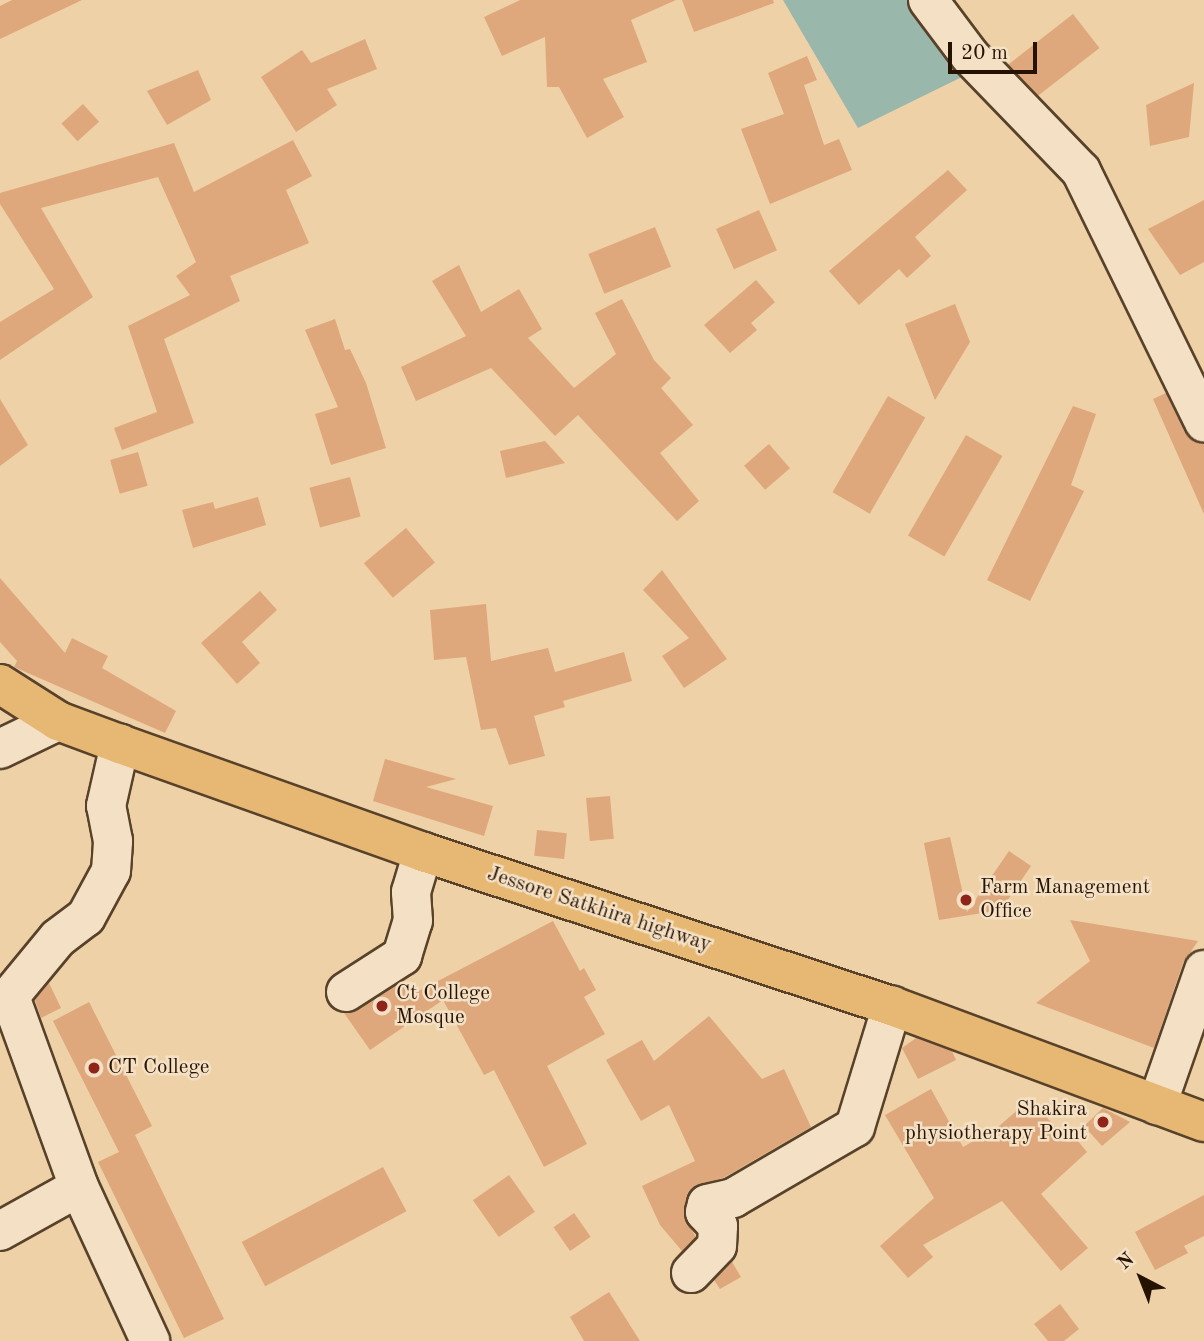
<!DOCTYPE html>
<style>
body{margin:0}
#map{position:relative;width:1204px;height:1341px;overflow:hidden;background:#eed1a6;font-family:"Old Standard TT",serif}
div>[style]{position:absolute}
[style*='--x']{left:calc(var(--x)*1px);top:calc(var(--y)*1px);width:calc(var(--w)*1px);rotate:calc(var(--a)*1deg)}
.water>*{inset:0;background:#99b7aa}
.building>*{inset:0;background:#dea87c;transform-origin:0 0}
.roads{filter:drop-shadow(2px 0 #58422a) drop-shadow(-2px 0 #58422a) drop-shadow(0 2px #58422a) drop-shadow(0 -2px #58422a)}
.minor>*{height:38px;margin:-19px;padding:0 19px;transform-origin:19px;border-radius:19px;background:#f4e1c5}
.highway>*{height:38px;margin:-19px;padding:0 19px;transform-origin:19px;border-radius:19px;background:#e7b873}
.dots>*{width:19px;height:19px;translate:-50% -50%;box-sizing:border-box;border:4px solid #f4e1c5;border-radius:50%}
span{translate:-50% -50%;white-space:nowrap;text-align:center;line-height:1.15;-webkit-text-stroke:5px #f4e1c5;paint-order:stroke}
.poi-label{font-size:21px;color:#261200}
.left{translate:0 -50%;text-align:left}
.right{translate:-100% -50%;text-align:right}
.street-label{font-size:21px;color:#261200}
.north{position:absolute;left:1106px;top:1243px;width:70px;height:70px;-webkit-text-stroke:5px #f4e1c5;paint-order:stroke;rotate:318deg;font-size:19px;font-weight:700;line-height:28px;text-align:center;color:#261200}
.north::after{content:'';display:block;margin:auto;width:24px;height:32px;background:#261200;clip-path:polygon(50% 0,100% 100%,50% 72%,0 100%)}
.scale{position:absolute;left:948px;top:42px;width:89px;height:32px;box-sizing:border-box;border:4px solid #261200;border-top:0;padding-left:9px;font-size:21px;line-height:24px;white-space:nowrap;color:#261200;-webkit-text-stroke:5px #f4e1c5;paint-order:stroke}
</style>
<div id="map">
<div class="water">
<i style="clip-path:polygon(783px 0,917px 0,970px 73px,858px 128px)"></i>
</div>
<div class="building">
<i style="clip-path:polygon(12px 0,82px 0,0 39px,0 6px)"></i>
<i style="clip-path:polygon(520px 0,676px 0,631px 20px,647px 62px,603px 79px,624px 117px,587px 138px,559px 87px,547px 87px,545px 37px,502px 56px,484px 17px)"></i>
<i style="clip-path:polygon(682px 0,773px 0,774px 3px,694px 32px)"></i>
<i style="left:1073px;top:14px;width:43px;height:82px;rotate:52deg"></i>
<i style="clip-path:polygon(365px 39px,377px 69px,327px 89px,337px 105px,296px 132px,261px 77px,302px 50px,311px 63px)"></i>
<i style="clip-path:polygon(807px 56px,817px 80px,804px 85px,824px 145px,839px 139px,852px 170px,770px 204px,741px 129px,784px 114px,768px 73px)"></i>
<i style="clip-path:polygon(198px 70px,211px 100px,167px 125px,147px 91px)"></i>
<i style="clip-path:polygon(1194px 83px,1189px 137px,1150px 146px,1146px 105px)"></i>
<i style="left:83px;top:104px;width:24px;height:29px;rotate:48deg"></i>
<i style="clip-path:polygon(293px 140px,312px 176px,286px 190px,309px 243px,230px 276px,240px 301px,164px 339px,194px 423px,122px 450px,114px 428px,157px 412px,128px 326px,190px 295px,176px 276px,196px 262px,158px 177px,41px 208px,93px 297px,0 360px,0 322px,54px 289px,0 204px,0 193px,174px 143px,194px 192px)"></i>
<i style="clip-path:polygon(948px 170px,967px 190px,915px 237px,931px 256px,907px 278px,899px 269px,859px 305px,829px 271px)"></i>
<i style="clip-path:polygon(1204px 200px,1204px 262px,1180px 275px,1148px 229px)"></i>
<i style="left:759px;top:210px;width:44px;height:47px;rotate:66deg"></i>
<i style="left:655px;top:227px;width:43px;height:72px;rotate:68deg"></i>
<i style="clip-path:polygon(459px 265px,481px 312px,519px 289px,542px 329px,528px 338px,574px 388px,616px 354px,595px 313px,622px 299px,654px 360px,671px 378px,661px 388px,693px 425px,660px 453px,699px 501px,677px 521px,578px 415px,555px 436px,491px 368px,416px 401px,401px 367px,466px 336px,432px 281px)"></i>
<i style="clip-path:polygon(756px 280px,775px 302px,751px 323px,757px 330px,730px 353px,704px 325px)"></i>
<i style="clip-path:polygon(955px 304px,970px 342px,935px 400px,905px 324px)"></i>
<i style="clip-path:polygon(335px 319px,345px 350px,350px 349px,366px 383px,386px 448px,331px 465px,315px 414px,338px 407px,305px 330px)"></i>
<i style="clip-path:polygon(1166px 393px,1185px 432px,1204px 444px,1204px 514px,1153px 399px)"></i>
<i style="left:888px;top:396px;width:43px;height:111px;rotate:30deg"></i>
<i style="clip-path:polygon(0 399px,28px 445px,0 466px)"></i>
<i style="clip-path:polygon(1073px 406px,1096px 414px,1071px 485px,1084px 491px,1030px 601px,987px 580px)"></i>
<i style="left:966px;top:435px;width:42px;height:116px;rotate:30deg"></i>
<i style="clip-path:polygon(545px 441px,565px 463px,506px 478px,500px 451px)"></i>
<i style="left:769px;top:444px;width:32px;height:33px;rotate:49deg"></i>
<i style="left:138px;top:452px;width:35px;height:29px;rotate:74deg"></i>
<i style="left:350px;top:477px;width:41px;height:42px;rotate:75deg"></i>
<i style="clip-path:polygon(258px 497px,266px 525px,193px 548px,182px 510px,213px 502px,215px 509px)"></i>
<i style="left:406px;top:528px;width:45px;height:55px;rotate:50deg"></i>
<i style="clip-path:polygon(662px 570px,727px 659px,684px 688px,662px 656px,689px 638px,643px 590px)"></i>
<i style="clip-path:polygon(0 578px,65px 653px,72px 638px,108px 656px,102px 668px,176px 711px,165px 733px,14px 667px,17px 661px,0 642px)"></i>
<i style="clip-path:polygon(260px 591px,277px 610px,242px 642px,260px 663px,237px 684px,201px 643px)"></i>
<i style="clip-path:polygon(486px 604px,491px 661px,548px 648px,555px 672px,624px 652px,632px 681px,563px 701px,565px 707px,534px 716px,545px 756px,509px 765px,496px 728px,481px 730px,466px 657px,434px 660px,430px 610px)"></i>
<i style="clip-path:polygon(385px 759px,456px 779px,426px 787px,493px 806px,484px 836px,373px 801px)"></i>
<i style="left:610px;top:796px;width:43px;height:24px;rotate:85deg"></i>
<i style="left:537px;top:830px;width:30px;height:26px;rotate:6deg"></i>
<i style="clip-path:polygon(950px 837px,967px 912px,1009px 851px,1031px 866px,1001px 910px,939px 920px,924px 843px)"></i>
<i style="clip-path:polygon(1070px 920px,1198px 941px,1183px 963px,1154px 1048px,1036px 1003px,1090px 961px)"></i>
<i style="clip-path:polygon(553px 921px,580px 971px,584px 968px,596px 990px,584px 997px,605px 1034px,547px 1066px,587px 1144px,544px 1167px,494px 1070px,484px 1075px,443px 1000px,370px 1050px,344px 1013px,358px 1010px,402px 982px,411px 995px)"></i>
<i style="clip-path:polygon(49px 983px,61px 1008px,41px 1018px,35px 1000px)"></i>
<i style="clip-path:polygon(89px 1002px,152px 1126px,135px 1135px,224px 1319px,184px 1338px,98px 1162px,119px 1152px,53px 1021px)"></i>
<i style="clip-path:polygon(709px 1016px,762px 1079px,784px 1069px,811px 1127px,725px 1177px,692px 1188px,684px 1217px,696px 1237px,682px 1251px,660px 1225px,642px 1186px,695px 1161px,669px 1105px,641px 1121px,606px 1060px,642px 1040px,654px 1061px)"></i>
<i style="clip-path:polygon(916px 1038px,952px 1051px,956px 1060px,918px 1079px,902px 1048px)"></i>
<i style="clip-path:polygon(931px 1089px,963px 1147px,998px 1127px,1030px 1099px,1061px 1133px,1067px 1128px,1087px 1152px,1041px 1194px,1088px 1248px,1061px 1271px,1002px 1201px,923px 1245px,933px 1257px,908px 1278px,880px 1246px,934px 1198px,885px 1115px)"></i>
<i style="clip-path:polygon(1103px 1108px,1130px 1122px,1102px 1146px,1084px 1126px)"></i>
<i style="left:383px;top:1167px;width:50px;height:160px;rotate:62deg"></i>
<i style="left:509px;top:1175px;width:45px;height:44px;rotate:55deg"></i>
<i style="clip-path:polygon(1204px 1195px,1204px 1236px,1184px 1246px,1188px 1253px,1155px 1270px,1135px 1232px)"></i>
<i style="left:574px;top:1213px;width:29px;height:25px;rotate:55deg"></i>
<i style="clip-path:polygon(732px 1262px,741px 1277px,720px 1289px,714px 1280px)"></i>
<i style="clip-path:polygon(609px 1292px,640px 1341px,584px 1341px,570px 1317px)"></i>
<i style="clip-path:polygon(1060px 1304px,1079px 1329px,1064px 1341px,1048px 1341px,1034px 1324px)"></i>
</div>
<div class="roads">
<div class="minor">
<i style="--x:928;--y:0;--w:70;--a:53.1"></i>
<i style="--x:970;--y:56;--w:160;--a:46"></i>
<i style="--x:1081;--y:171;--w:280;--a:63.9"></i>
<i style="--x:0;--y:749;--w:64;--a:-25.8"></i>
<i style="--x:346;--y:992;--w:67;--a:-32.7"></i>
<i style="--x:402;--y:956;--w:37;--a:-73"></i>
<i style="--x:413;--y:921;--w:29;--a:-94"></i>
<i style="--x:411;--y:892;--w:42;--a:-73.3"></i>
<i style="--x:1157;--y:1105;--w:143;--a:-70.8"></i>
<i style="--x:79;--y:1187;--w:203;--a:-109.9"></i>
<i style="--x:10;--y:996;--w:75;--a:-50.4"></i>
<i style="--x:58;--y:938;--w:35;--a:-37"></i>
<i style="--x:86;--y:917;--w:52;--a:-61.5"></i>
<i style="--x:111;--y:871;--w:30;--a:-86"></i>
<i style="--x:113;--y:841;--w:36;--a:-101"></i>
<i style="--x:106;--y:806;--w:64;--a:-77.3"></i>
<i style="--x:0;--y:1231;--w:90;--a:-29.1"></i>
<i style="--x:79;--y:1187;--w:170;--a:65.2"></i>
<i style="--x:691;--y:1273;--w:37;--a:-46"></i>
<i style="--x:717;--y:1246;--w:20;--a:-87"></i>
<i style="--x:718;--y:1226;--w:19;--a:-133"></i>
<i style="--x:705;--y:1212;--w:8;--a:-76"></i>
<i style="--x:707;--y:1204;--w:27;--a:-13"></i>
<i style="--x:733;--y:1198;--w:141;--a:-30.2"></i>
<i style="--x:855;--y:1127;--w:127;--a:-73"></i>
</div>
<div class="highway">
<i style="--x:0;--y:684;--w:69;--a:32.5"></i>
<i style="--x:58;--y:721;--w:66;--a:20.4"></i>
<i style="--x:120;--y:744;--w:322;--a:19.6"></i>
<i style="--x:423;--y:852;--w:494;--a:18.2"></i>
<i style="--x:892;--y:1006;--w:333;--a:20.4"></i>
</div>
</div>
<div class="dots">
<i style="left:966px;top:900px;background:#8f2418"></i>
<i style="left:382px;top:1006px;background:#8f2418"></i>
<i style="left:94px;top:1068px;background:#8f2418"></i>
<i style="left:1103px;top:1122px;background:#8f2418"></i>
</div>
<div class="poi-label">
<span class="left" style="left:980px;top:900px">Farm Management<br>Office</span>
<span class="left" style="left:396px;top:1006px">Ct College<br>Mosque</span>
<span class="left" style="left:108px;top:1068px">CT College</span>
<span class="right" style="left:1087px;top:1122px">Shakira<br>physiotherapy Point</span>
</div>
<div class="street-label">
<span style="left:599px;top:910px;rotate:18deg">Jessore Satkhira highway</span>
</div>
<div class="north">N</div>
<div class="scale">20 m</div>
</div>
